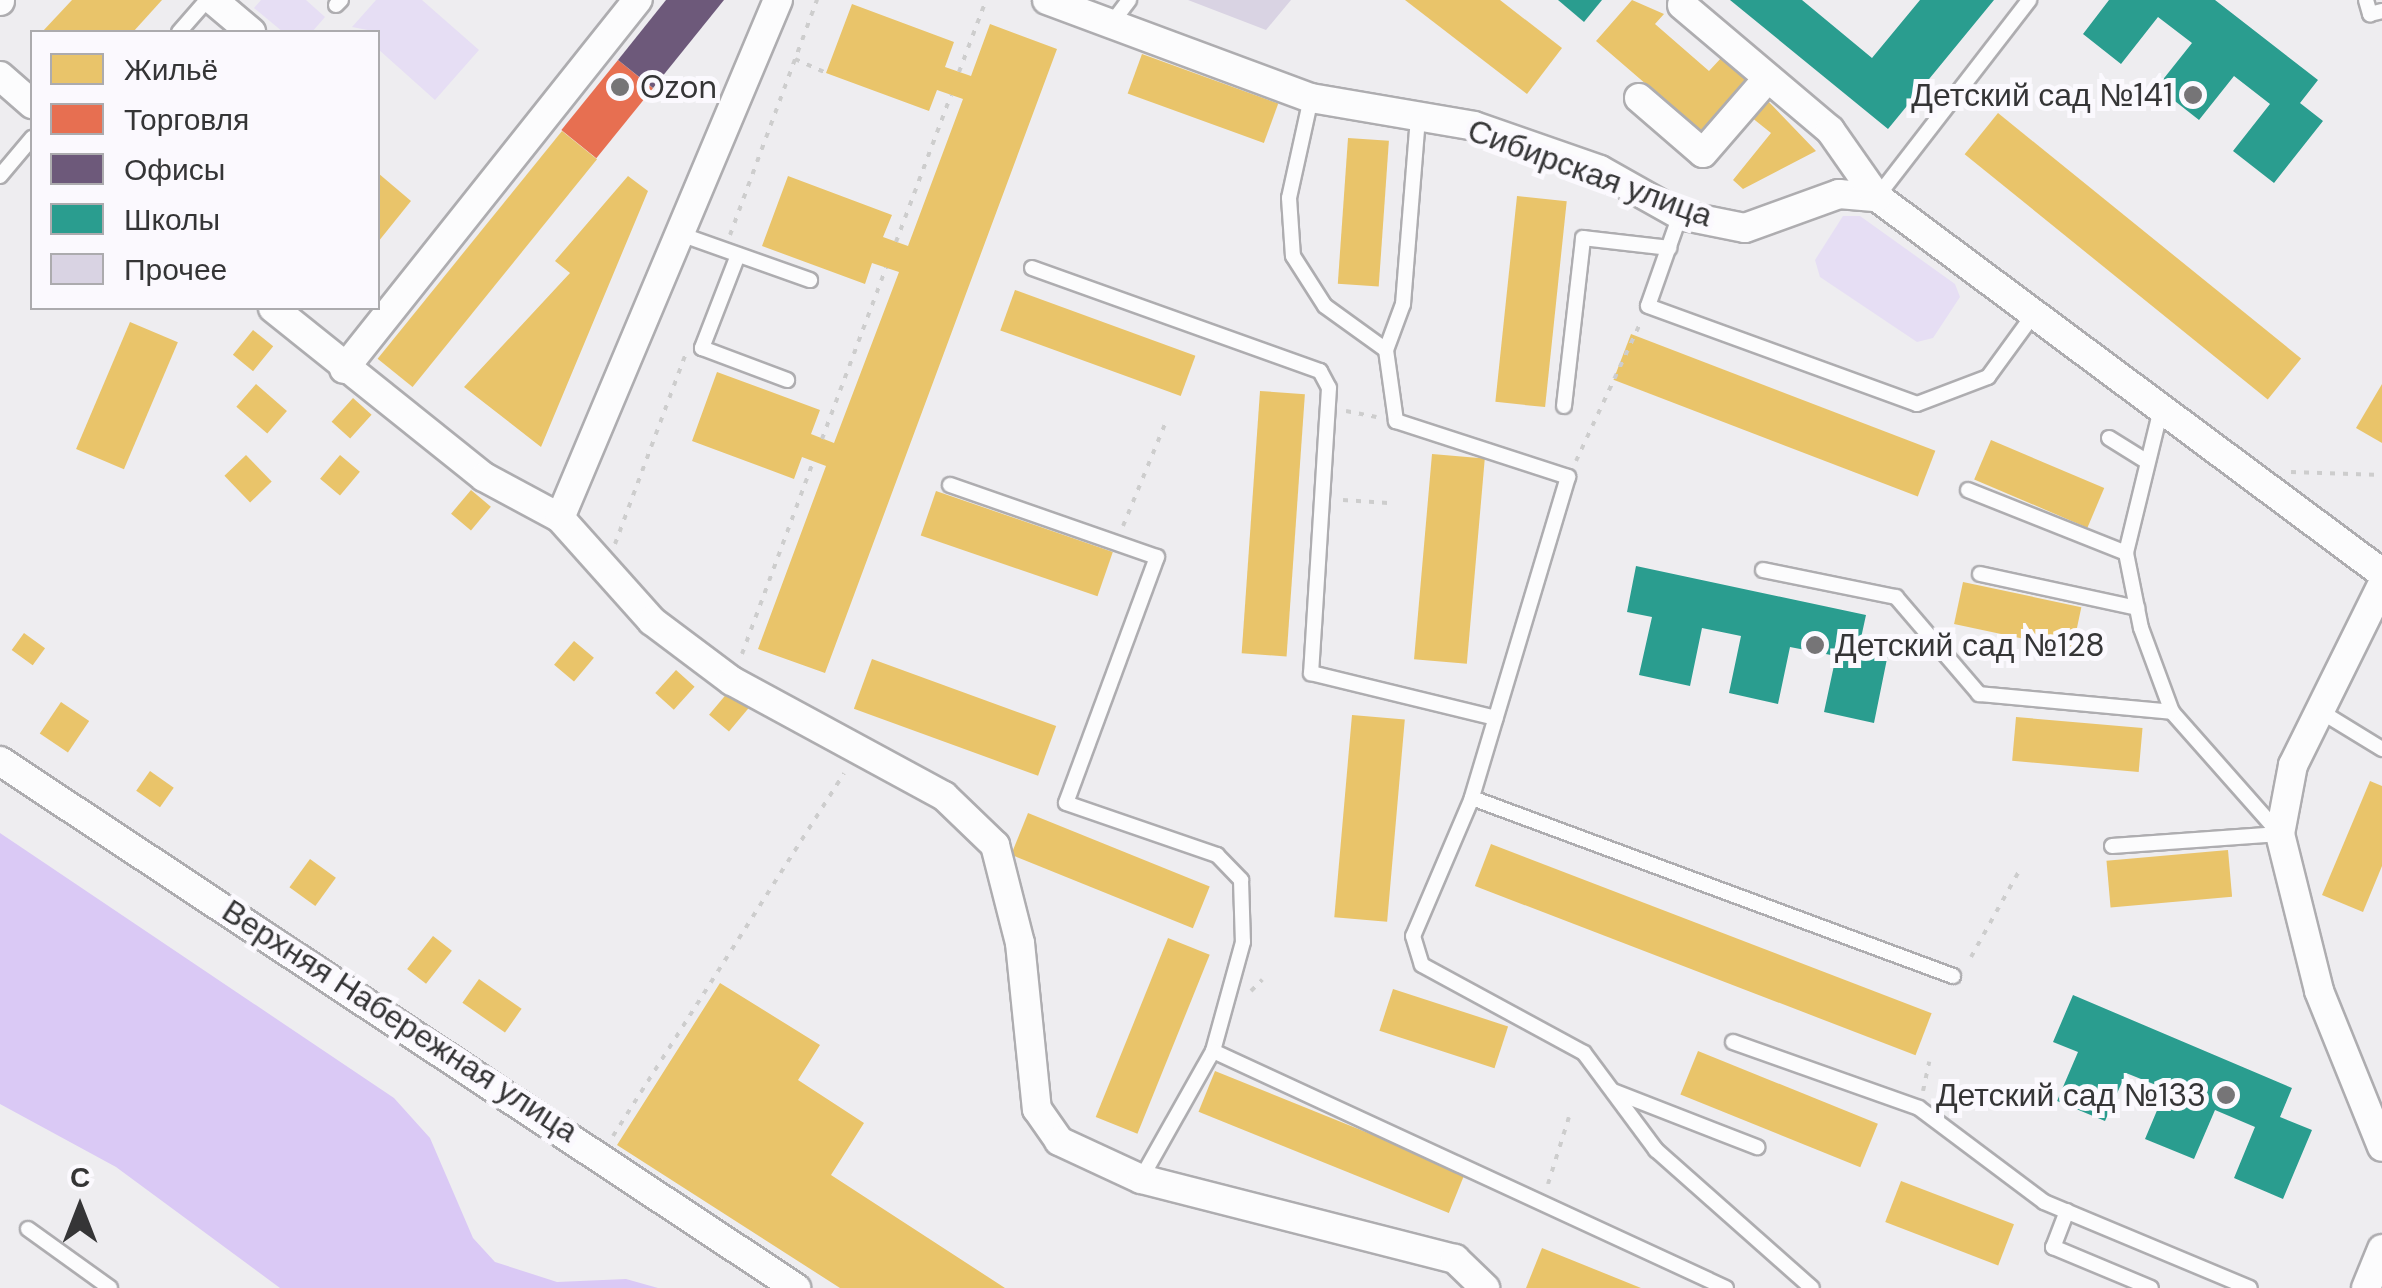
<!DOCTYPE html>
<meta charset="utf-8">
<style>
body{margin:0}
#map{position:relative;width:2382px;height:1288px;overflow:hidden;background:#eeedf0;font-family:"DM Sans",sans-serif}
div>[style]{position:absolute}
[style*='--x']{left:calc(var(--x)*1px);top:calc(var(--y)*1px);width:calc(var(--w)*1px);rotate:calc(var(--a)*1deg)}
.green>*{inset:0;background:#e6def4}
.water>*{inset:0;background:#dac9f5}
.homes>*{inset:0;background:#e9c46a;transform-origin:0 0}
.shops>*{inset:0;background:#e76f51;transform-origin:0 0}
.offices>*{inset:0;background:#6d597a}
.schools>*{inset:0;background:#2a9d8f}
.building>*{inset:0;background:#d9d3e3}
.path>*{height:4px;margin-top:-2px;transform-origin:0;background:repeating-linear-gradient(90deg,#cdcdcd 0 5px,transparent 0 13px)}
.roads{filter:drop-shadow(2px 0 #aeadb0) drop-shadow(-2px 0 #aeadb0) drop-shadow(0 2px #aeadb0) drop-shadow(0 -2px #aeadb0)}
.service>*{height:14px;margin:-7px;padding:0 7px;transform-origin:7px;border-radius:7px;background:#fcfcfd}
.minor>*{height:28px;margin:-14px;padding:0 14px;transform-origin:14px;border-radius:14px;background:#fcfcfd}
.dots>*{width:28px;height:28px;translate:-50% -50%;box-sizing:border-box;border:5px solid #fbf9fe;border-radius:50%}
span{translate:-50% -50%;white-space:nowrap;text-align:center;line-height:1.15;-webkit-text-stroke:10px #fbf9fe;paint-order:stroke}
.poi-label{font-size:32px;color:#353536}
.left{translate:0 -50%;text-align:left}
.right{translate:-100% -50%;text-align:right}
.street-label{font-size:32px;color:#353536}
.legend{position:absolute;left:30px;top:30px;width:350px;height:280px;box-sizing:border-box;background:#fbf9fe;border:2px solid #acabae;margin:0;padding:12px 18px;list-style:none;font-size:30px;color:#353536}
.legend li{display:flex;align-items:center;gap:20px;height:50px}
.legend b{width:50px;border:2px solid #acabae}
.north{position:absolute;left:30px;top:1158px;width:100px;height:100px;-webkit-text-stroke:8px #fbf9fe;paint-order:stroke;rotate:0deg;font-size:28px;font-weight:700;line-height:40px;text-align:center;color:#353536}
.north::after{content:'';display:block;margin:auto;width:35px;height:45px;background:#353536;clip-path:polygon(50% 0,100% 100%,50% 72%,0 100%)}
</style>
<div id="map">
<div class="green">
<i style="clip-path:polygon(261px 0,306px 0,325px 17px,312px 32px,283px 32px,254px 8px)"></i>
<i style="clip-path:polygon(376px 0,422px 0,479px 50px,435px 100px,378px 49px,378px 32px,352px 27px)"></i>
<i style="clip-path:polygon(1843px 216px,1860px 216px,1955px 284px,1960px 297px,1933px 338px,1917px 342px,1820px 277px,1815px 260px)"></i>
</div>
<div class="water">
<i style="clip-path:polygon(0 833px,394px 1098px,430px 1138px,473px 1238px,495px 1262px,557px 1282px,626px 1279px,658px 1288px,280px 1288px,116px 1167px,0 1104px)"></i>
</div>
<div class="homes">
<i style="clip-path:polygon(72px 0,162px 0,133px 32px,42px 32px)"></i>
<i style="clip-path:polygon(1405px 0,1500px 0,1562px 48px,1527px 94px)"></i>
<i style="clip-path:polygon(1632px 0,1664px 14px,1655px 24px,1709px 71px,1722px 57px,1751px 82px,1705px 135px,1596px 41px)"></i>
<i style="clip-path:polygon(852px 4px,954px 42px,945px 67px,971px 76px,990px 24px,1057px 49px,825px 673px,758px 649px,826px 466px,802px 457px,794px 479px,692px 441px,717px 372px,820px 410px,811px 434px,834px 443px,899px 272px,872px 263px,865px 284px,762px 246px,788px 176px,892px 215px,883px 237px,908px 246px,963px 99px,937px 90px,929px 111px,826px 73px)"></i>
<i style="left:1142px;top:54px;width:145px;height:42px;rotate:20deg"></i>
<i style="clip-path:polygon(1766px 99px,1816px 151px,1743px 189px,1733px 180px,1771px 133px,1751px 117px)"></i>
<i style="left:1998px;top:113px;width:390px;height:53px;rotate:39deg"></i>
<i style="left:562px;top:131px;width:45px;height:293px;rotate:39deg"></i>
<i style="left:1348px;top:138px;width:41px;height:146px;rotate:4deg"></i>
<i style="clip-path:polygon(378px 173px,411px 201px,378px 242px)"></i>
<i style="clip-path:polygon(628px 176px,648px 191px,541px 447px,464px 387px,570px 273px,555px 261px)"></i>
<i style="left:1517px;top:196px;width:50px;height:207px;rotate:6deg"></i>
<i style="left:1015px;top:290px;width:192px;height:43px;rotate:20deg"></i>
<i style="left:130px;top:322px;width:52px;height:138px;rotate:23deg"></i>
<i style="left:253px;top:330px;width:26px;height:32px;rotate:39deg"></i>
<i style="left:1631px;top:334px;width:326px;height:49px;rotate:21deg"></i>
<i style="left:256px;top:384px;width:41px;height:30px;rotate:41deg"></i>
<i style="clip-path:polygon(2382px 384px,2382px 443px,2356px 428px)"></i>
<i style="left:1260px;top:391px;width:45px;height:263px;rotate:4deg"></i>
<i style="left:353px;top:398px;width:25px;height:32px;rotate:42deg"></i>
<i style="left:1991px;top:440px;width:123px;height:43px;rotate:23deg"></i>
<i style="left:1432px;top:454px;width:53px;height:206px;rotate:5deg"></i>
<i style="left:246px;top:455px;width:37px;height:30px;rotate:46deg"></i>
<i style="left:340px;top:455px;width:26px;height:31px;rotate:40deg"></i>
<i style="left:471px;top:490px;width:26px;height:31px;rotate:40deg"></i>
<i style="left:936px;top:491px;width:187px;height:47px;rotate:19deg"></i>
<i style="left:1963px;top:582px;width:121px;height:43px;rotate:12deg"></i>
<i style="left:24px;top:633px;width:26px;height:21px;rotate:36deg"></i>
<i style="left:574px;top:641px;width:26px;height:31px;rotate:40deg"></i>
<i style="left:872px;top:659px;width:196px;height:53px;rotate:20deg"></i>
<i style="left:676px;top:670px;width:25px;height:31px;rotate:42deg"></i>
<i style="left:729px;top:691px;width:26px;height:31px;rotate:40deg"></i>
<i style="left:61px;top:702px;width:34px;height:38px;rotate:34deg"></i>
<i style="left:1352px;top:715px;width:53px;height:203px;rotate:5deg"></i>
<i style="left:2016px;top:717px;width:127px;height:44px;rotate:5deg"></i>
<i style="left:150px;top:771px;width:29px;height:24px;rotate:35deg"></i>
<i style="clip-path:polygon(2370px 781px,2382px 786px,2382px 866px,2363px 912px,2322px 895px)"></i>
<i style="left:1028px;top:813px;width:196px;height:45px;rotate:22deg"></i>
<i style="left:1491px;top:844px;width:472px;height:45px;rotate:21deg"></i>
<i style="left:2228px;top:850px;width:47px;height:122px;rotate:85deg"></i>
<i style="left:310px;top:859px;width:32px;height:35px;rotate:36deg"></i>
<i style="left:433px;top:936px;width:24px;height:42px;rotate:38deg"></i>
<i style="left:1168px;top:938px;width:45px;height:193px;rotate:22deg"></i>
<i style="left:479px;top:979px;width:52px;height:29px;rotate:35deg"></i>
<i style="clip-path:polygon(720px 983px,820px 1045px,798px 1080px,864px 1123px,831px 1175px,1005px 1288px,840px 1288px,617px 1145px)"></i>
<i style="left:1393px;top:989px;width:121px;height:44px;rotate:18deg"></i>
<i style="left:1698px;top:1051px;width:194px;height:47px;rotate:22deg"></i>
<i style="left:1215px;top:1071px;width:270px;height:44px;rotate:22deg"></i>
<i style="left:1901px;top:1181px;width:121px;height:44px;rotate:21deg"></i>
<i style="clip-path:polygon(1542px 1248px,1641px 1288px,1526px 1288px)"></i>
</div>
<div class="shops">
<i style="left:618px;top:60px;width:45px;height:90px;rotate:39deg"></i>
</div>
<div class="offices">
<i style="clip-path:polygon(666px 0,724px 0,653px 88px,618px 60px)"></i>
</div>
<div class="schools">
<i style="clip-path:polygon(1558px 0,1602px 0,1584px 22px)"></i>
<i style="clip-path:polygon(1730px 0,1802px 0,1872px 58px,1920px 0,1994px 0,1888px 129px)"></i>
<i style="clip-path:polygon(2109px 0,2215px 0,2318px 80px,2300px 103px,2323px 121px,2274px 183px,2233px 151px,2270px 104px,2234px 76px,2199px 120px,2157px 87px,2192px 43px,2158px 17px,2121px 64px,2083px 34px)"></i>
<i style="clip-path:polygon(1636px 566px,1866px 615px,1861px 638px,1890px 644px,1874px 723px,1824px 712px,1836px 656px,1790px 647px,1778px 704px,1729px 693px,1741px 636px,1702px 628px,1690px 686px,1639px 675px,1652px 617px,1627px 612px)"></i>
<i style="clip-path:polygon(2073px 995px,2292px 1088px,2280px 1117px,2312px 1130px,2283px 1199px,2234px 1178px,2255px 1127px,2215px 1110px,2194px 1159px,2145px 1139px,2166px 1089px,2126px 1073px,2105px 1121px,2057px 1101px,2078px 1052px,2053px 1042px)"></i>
</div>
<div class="building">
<i style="clip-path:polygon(1188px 0,1291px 0,1266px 30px)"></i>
</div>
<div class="path">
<i style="--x:795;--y:59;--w:34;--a:24"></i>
<i style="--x:959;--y:72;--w:77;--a:-69.4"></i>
<i style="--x:730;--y:235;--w:251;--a:-69.7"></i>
<i style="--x:896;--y:242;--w:157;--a:-69.5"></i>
<i style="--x:1346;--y:411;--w:31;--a:11"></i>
<i style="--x:822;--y:439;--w:183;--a:-69.5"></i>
<i style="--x:1576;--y:461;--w:151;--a:-65"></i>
<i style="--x:2291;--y:472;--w:91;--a:1.9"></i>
<i style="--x:1343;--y:500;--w:45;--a:3.8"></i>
<i style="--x:1123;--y:526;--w:110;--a:-67.6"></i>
<i style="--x:615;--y:544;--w:201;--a:-69.6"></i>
<i style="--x:742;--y:654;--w:205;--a:-69.7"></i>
<i style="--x:1971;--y:957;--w:98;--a:-60.8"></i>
<i style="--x:1251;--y:991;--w:16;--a:-45"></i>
<i style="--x:1923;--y:1091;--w:30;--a:-78"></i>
<i style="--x:613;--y:1136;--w:430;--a:-57.5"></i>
<i style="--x:1548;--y:1184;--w:70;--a:-72.6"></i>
</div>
<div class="roads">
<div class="service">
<i style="--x:2366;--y:0;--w:15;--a:74"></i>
<i style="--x:2370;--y:14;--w:12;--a:-14"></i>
<i style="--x:336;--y:5;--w:7;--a:-45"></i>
<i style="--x:1111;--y:24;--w:30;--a:-53"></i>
<i style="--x:179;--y:32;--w:43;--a:-48.8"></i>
<i style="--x:1311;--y:98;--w:102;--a:102.4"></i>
<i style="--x:1289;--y:198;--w:58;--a:86.1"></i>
<i style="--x:1293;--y:256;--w:59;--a:57.4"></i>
<i style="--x:1325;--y:306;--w:75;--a:35.8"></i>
<i style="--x:1386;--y:350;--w:72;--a:82"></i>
<i style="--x:1396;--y:421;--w:181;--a:18"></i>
<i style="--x:1568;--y:477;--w:335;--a:106.7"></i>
<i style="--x:1472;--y:798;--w:150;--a:113.1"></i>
<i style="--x:1413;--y:936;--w:30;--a:73"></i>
<i style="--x:1422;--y:965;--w:184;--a:28.5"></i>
<i style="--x:1584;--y:1053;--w:121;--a:53.4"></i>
<i style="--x:1656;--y:1150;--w:208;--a:41.5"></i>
<i style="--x:0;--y:176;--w:50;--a:-49.9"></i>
<i style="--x:1877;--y:197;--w:249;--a:-52.3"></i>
<i style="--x:1680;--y:215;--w:96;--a:109.4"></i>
<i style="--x:1648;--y:306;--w:286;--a:20"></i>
<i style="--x:1917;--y:404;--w:76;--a:-20.8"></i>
<i style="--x:1988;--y:377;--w:78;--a:-53.9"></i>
<i style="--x:680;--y:234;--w:138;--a:19.5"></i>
<i style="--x:738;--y:255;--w:100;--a:111.2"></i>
<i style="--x:702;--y:348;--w:91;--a:20.6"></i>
<i style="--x:1032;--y:268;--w:306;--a:19.7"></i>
<i style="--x:1320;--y:371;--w:19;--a:62"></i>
<i style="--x:1329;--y:388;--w:286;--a:93.6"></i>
<i style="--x:1311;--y:673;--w:190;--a:13.7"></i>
<i style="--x:1386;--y:350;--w:49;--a:-69.7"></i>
<i style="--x:1403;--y:304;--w:188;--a:-85.4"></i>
<i style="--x:1564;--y:406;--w:169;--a:-83.5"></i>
<i style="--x:1583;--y:238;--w:87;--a:6.6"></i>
<i style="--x:2161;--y:409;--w:148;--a:103.7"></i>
<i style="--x:2126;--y:553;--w:76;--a:78.7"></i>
<i style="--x:2141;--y:628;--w:90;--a:69.7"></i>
<i style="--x:2172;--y:712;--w:162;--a:48.5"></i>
<i style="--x:2109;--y:438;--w:44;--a:31.9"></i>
<i style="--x:950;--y:485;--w:219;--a:19.2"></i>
<i style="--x:1157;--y:557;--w:262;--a:110.3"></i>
<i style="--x:1066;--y:803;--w:160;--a:19"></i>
<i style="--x:1217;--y:855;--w:35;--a:46"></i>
<i style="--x:1241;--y:880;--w:62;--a:88.2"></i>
<i style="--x:1243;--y:942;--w:113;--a:105.4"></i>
<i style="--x:1213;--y:1051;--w:147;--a:119.4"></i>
<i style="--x:1968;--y:490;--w:170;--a:21.7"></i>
<i style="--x:1763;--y:570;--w:136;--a:11.5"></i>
<i style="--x:1896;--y:597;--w:128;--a:49.4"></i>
<i style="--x:1979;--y:694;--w:194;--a:5.3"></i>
<i style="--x:1980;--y:574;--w:161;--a:12.2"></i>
<i style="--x:2320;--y:711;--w:73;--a:31.5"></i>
<i style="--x:1472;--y:798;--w:513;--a:20.31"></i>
<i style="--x:2112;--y:846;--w:168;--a:-4.1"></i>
<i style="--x:1733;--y:1042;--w:197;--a:19.5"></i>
<i style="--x:1919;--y:1108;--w:156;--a:36.9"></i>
<i style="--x:2044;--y:1202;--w:223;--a:22.7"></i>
<i style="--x:1213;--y:1051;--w:565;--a:24.8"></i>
<i style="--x:1613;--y:1091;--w:155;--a:21.3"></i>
<i style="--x:2067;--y:1211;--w:39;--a:111"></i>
<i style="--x:2053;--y:1247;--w:106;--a:22.7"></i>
<i style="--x:28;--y:1229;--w:101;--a:35.7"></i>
</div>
<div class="minor">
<i style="--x:213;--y:0;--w:50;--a:40.1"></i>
<i style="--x:1047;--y:0;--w:282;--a:20.4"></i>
<i style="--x:1311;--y:98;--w:165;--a:9.7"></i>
<i style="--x:1474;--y:126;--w:133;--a:19.2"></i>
<i style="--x:1600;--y:170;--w:92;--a:29.4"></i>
<i style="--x:1680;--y:215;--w:66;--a:11.3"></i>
<i style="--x:1745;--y:228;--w:100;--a:-19.9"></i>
<i style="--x:1839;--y:194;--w:38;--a:5"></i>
<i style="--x:1877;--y:197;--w:630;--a:36.67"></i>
<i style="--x:0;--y:1;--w:1;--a:-90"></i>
<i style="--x:1682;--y:5;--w:194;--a:40.2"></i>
<i style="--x:1830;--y:130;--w:82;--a:55"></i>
<i style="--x:0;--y:76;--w:43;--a:41.2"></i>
<i style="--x:1639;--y:98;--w:84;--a:40.7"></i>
<i style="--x:1703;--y:153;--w:99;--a:-49.1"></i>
<i style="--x:273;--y:308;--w:270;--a:38.7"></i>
<i style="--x:484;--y:477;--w:86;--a:28.3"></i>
<i style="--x:560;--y:518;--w:138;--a:48.2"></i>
<i style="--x:652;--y:621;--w:100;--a:36.9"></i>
<i style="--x:732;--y:681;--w:241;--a:28.5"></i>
<i style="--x:944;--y:796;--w:71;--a:43.9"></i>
<i style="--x:995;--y:845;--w:101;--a:75.7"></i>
<i style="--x:1020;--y:943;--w:167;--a:84.2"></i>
<i style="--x:1037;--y:1109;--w:39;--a:55"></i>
<i style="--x:1059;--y:1141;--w:90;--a:24.9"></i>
<i style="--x:1141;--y:1179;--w:324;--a:14.3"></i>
<i style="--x:1455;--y:1259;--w:42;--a:44"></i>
<i style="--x:344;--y:369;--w:472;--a:-51.5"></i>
<i style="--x:560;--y:518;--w:562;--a:-67.18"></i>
<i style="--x:2382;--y:585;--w:201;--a:116.3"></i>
<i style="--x:2293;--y:765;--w:70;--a:100.7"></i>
<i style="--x:2280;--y:834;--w:162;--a:76"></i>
<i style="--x:2319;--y:991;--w:168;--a:68"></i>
<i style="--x:0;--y:761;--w:955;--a:33.51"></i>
<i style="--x:2366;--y:1288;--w:42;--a:-67.7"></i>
</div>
</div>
<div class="dots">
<i style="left:620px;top:87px;background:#767577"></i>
<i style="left:2193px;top:95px;background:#767577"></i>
<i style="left:1815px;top:645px;background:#767577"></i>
<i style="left:2226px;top:1095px;background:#767577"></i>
</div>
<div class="poi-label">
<span class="left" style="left:640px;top:87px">Ozon</span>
<span class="right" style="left:2173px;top:95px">Детский сад №141</span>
<span class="left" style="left:1835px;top:645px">Детский сад №128</span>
<span class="right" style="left:2206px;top:1095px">Детский сад №133</span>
</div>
<div class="street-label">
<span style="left:1590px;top:173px;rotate:20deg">Сибирская улица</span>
<span style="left:400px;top:1021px;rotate:33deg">Верхняя Набережная улица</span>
</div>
<ul class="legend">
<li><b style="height:28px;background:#e9c46a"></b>Жильё</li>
<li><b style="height:28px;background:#e76f51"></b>Торговля</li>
<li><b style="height:28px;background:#6d597a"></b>Офисы</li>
<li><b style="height:28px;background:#2a9d8f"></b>Школы</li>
<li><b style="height:28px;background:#d9d3e3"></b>Прочее</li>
</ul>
<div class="north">С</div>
</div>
